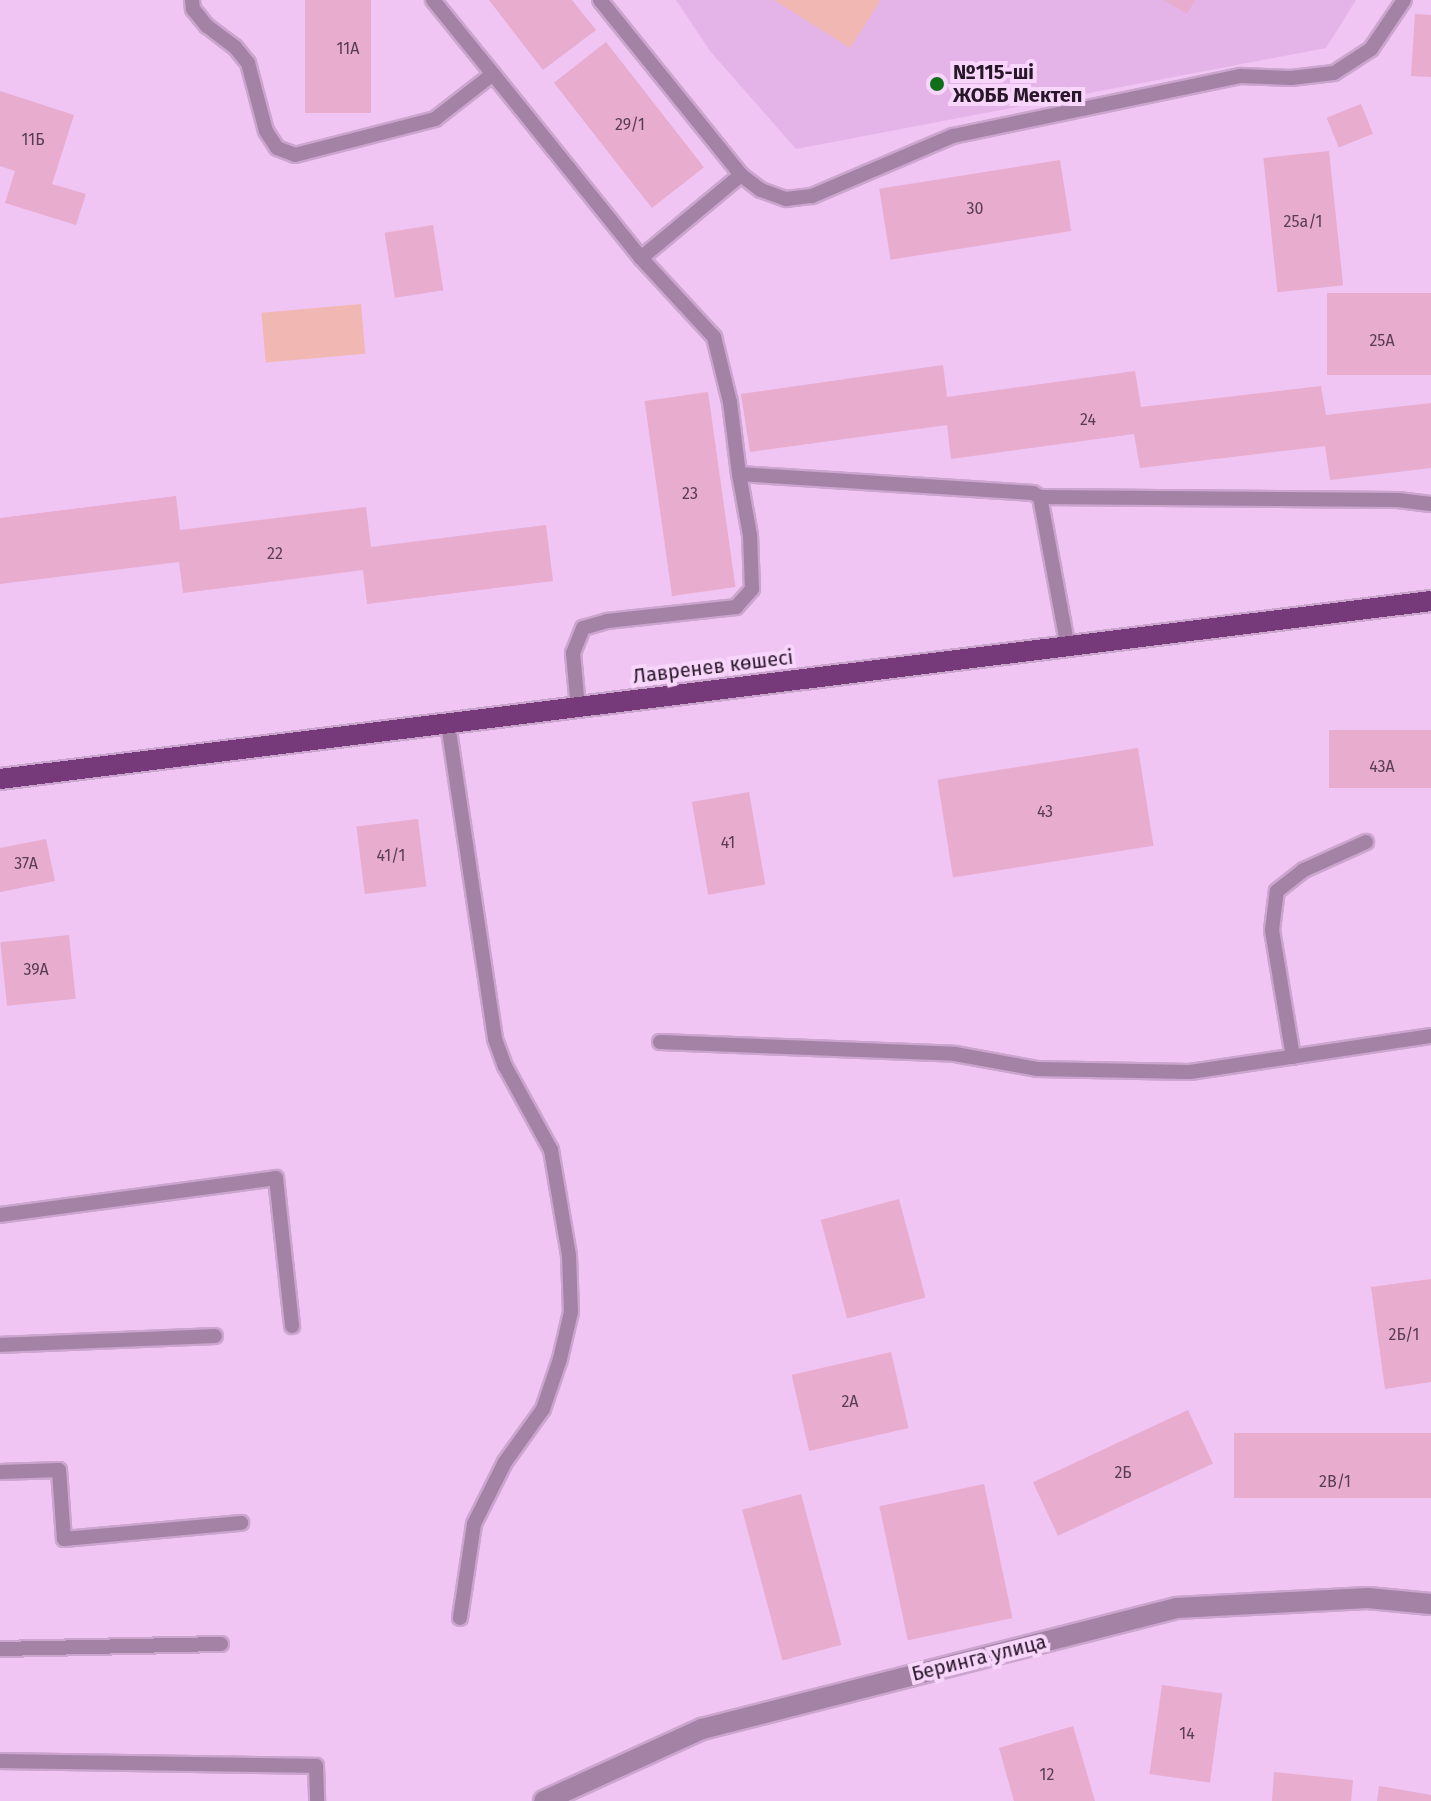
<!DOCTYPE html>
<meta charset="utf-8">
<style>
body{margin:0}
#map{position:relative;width:1431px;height:1801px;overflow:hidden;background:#f0c4f3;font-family:"Fira Sans",sans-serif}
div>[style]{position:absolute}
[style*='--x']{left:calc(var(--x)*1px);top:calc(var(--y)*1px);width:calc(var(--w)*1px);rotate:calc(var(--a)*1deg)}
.built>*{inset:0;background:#e4b4e8}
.green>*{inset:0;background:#f1b8b3;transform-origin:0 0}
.building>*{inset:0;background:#e8acce;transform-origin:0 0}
.roads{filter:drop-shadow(2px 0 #cca5ce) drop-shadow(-2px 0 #cca5ce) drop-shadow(0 2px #cca5ce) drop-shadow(0 -2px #cca5ce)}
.service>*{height:14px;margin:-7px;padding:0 7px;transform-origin:7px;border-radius:7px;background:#a382a6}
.minor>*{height:20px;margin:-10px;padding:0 10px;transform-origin:10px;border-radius:10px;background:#a382a6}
.primary>*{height:20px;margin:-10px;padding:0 10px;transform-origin:10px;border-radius:10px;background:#763a7b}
.dots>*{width:22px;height:22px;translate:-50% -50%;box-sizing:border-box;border:4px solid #f8d5fb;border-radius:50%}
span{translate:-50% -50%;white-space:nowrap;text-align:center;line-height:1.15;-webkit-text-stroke:8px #f8d5fb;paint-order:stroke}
.number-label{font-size:16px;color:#573c52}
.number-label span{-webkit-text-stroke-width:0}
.poi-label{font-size:20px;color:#271728;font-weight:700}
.left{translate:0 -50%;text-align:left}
.street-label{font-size:20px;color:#271728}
</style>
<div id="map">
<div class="built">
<i style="clip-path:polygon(676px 0,1356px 0,1326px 48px,796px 149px,710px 51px)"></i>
</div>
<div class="green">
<i style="clip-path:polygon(774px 0,881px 0,850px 48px)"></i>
<i style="left:361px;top:304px;width:50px;height:100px;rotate:85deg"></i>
</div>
<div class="building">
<i style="left:305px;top:0;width:66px;height:113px"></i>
<i style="clip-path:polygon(489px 0,572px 0,596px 30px,543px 70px)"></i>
<i style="clip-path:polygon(1164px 0,1195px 0,1187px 14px)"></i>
<i style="clip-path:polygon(1415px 14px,1431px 15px,1431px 77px,1411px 76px)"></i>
<i style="left:606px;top:42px;width:159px;height:66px;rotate:52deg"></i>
<i style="clip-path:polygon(0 91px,74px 115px,52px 184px,86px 194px,76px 225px,5px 203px,15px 171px,0 166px)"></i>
<i style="left:1361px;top:104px;width:32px;height:37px;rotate:68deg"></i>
<i style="left:1329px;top:151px;width:135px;height:66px;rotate:84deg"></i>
<i style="left:1060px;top:160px;width:72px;height:183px;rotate:81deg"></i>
<i style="left:433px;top:225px;width:66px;height:49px;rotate:81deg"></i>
<i style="left:1431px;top:293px;width:82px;height:104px;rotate:90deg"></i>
<i style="clip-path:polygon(943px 365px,947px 397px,1135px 371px,1141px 407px,1321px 386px,1326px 415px,1431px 403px,1431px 468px,1330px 480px,1325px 446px,1140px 468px,1134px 434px,951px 459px,947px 425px,750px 452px,741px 394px)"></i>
<i style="left:708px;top:392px;width:197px;height:64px;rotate:82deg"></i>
<i style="clip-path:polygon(176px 496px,180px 530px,366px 507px,371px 547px,546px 525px,553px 581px,367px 604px,363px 570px,183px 593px,179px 562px,0 584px,0 518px)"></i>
<i style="left:1431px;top:730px;width:58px;height:102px;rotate:90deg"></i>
<i style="left:1138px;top:748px;width:99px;height:203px;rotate:81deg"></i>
<i style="left:749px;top:792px;width:94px;height:58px;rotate:80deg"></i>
<i style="left:418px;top:819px;width:68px;height:62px;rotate:83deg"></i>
<i style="clip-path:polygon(46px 839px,55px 881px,0 892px,0 848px)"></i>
<i style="left:69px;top:935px;width:64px;height:69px;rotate:84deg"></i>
<i style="left:899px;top:1199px;width:102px;height:81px;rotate:75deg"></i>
<i style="clip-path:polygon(1431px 1279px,1431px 1382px,1385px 1389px,1371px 1287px)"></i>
<i style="left:891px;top:1352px;width:78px;height:102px;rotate:77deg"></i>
<i style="left:1188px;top:1410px;width:59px;height:171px;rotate:65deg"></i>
<i style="left:1431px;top:1433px;width:65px;height:197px;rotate:90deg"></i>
<i style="left:984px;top:1484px;width:137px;height:107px;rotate:78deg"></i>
<i style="left:801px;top:1494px;width:156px;height:61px;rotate:75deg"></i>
<i style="left:1162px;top:1685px;width:61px;height:90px;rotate:8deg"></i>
<i style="clip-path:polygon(1073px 1726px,1095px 1801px,1014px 1801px,999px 1748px)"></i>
<i style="clip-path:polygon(1274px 1772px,1353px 1780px,1351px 1801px,1272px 1801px)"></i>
<i style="clip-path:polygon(1379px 1786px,1431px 1795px,1431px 1801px,1377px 1801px)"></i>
</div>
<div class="roads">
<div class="service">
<i style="--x:192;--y:0;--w:9;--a:84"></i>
<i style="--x:193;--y:9;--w:22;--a:51"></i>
<i style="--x:207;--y:26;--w:35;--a:37"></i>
<i style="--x:235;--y:47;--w:21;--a:51"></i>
<i style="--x:248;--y:63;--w:70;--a:75.2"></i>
<i style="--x:266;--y:131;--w:20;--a:57"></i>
<i style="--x:277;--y:148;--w:19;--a:21"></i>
<i style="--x:295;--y:155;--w:145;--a:-14.4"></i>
<i style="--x:435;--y:119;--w:73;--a:-37.8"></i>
<i style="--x:493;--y:74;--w:236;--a:51.2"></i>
<i style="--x:641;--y:258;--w:130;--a:-39.7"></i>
<i style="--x:741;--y:175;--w:25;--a:37"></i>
<i style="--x:761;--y:190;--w:27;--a:20"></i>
<i style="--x:786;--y:199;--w:26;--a:-7"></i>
<i style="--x:812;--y:196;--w:153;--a:-23.1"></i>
<i style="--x:953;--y:136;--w:294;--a:-11.8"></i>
<i style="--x:1241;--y:76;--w:50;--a:2.3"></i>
<i style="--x:1291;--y:78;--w:43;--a:-6.6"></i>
<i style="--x:1334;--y:73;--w:44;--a:-33"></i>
<i style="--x:1371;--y:49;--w:59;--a:-56"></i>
<i style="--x:433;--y:0;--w:95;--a:51"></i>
<i style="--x:600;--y:0;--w:225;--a:51.1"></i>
<i style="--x:641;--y:258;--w:108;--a:47.3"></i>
<i style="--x:714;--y:337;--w:67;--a:76.2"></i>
<i style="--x:730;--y:402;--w:73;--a:82.9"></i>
<i style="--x:739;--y:474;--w:295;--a:3.7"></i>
<i style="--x:1033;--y:493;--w:8;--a:30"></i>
<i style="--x:1040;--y:497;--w:154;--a:79.5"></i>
<i style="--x:1040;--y:497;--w:358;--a:0.5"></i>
<i style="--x:1398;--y:500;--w:33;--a:7"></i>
<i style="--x:578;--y:708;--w:55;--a:-95.2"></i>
<i style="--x:573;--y:653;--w:27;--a:-68"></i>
<i style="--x:583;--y:628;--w:25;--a:-16"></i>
<i style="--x:607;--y:621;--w:130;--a:-6.2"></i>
<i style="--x:736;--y:607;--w:24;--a:-48"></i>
<i style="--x:752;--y:589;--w:54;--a:-92.1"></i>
<i style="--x:750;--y:535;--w:62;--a:-100.2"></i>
<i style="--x:448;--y:724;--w:318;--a:81.5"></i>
<i style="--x:495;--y:1039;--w:29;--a:70"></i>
<i style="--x:505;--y:1066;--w:96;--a:61.3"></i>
<i style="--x:551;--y:1150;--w:107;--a:80.3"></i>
<i style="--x:569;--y:1255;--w:57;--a:88"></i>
<i style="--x:571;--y:1312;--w:48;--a:103.2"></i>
<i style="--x:560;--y:1359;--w:53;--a:108.8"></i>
<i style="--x:543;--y:1409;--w:65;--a:125.6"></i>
<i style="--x:505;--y:1462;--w:69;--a:116.6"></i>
<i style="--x:474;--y:1524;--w:95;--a:98.5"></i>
<i style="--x:660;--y:1042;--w:295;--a:2.3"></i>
<i style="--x:955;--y:1054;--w:83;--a:10.4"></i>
<i style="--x:1037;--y:1069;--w:153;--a:1.1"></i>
<i style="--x:1190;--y:1072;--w:244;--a:-8.5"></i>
<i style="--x:1293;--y:1057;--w:129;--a:-99.4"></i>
<i style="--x:1272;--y:930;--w:39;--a:-83"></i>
<i style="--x:1277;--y:891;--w:34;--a:-38"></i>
<i style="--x:1304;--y:870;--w:68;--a:-24.3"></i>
<i style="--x:0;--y:1215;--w:278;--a:-7.6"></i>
<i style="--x:276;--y:1178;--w:149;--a:83.8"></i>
<i style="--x:0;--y:1345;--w:215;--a:-2.4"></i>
<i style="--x:0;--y:1472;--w:59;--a:-1.9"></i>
<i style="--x:59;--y:1470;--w:69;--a:85.9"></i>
<i style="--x:64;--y:1539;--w:178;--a:-5.2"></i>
<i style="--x:0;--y:1649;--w:221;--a:-1.3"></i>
<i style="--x:0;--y:1761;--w:316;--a:0.9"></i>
<i style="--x:316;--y:1766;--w:35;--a:88"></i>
</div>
<div class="minor">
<i style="--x:544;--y:1801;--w:174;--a:-24.5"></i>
<i style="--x:702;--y:1729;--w:489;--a:-14.3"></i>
<i style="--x:1176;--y:1608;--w:192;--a:-3"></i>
<i style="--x:1368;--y:1598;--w:63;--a:5.4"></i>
</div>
<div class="primary">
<i style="--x:0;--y:779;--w:1442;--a:-7.09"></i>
</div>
</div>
<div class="dots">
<i style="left:937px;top:84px;background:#106e1b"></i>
</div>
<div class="number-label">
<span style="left:348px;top:49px">11А</span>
<span style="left:630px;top:125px">29/1</span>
<span style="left:33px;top:140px">11Б</span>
<span style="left:975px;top:209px">30</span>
<span style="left:1303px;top:222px">25а/1</span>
<span style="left:1382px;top:341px">25А</span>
<span style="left:1088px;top:420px">24</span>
<span style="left:690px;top:494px">23</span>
<span style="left:275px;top:554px">22</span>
<span style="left:1382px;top:767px">43А</span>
<span style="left:1045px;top:812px">43</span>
<span style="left:728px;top:843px">41</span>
<span style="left:391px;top:856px">41/1</span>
<span style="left:26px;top:864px">37А</span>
<span style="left:36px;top:970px">39А</span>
<span style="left:1404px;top:1335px">2Б/1</span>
<span style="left:850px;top:1402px">2А</span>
<span style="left:1123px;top:1473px">2Б</span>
<span style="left:1335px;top:1482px">2В/1</span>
<span style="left:1187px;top:1734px">14</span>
<span style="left:1047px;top:1775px">12</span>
</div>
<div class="poi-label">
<span class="left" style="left:953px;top:84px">№115-ші<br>ЖОББ Мектеп</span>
</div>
<div class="street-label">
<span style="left:713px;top:667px;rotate:-7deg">Лавренев көшесі</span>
<span style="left:979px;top:1658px;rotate:-14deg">Беринга улица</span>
</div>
</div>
